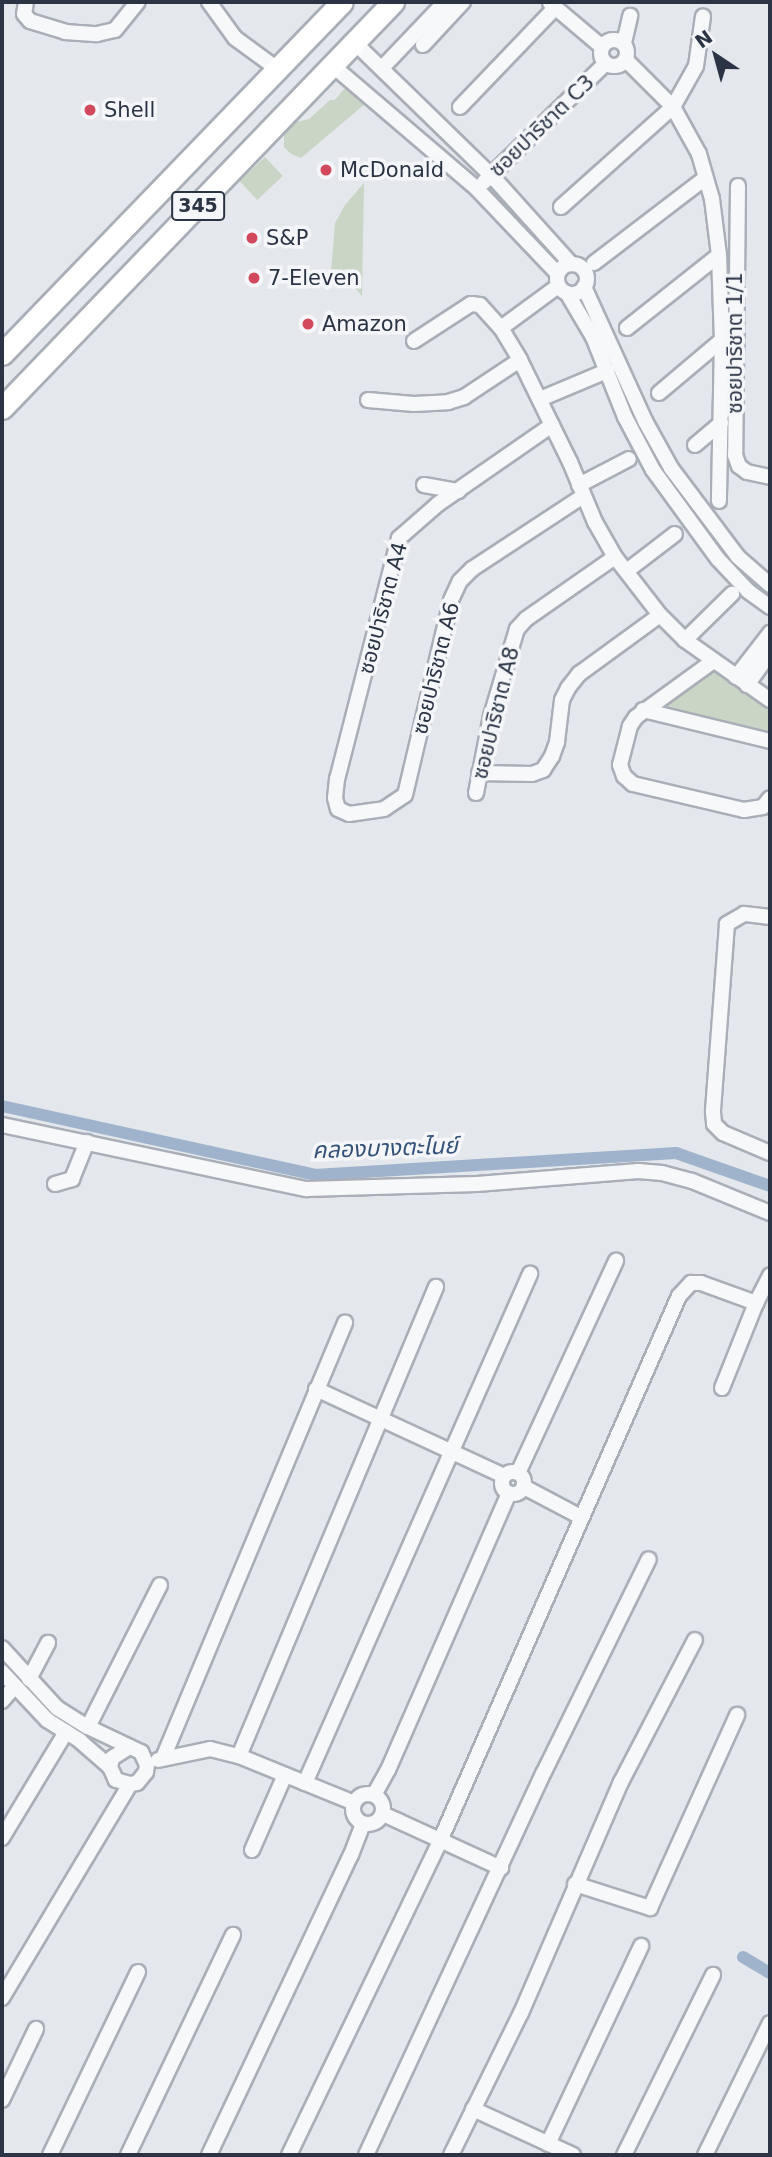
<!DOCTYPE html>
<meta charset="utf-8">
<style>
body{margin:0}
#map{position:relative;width:772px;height:2157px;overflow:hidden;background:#e4e7ec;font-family:"DejaVu Sans","Noto Sans Thai",sans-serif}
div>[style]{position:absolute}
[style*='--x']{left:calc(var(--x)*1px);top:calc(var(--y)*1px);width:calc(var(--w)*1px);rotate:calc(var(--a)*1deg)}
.green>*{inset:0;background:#c9d6c5;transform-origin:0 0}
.canal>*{height:12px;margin:-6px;padding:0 6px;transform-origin:6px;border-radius:6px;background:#9fb4cc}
.roads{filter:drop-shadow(2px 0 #a9aeb7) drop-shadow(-2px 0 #a9aeb7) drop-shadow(0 2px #a9aeb7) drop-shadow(0 -2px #a9aeb7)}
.street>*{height:14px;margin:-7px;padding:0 7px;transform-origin:7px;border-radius:7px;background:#f7f8fa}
.street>.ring{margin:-7px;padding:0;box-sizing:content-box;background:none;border:14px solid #f7f8fa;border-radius:50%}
.primary>*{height:21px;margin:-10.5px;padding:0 10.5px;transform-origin:10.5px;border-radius:10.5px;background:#fff}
.dots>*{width:19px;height:19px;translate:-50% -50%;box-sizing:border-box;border:4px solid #f4f6f9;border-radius:50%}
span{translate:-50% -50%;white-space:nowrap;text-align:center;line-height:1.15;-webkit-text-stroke:7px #f4f6f9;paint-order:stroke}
.shield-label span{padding:2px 5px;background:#f4f6f9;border:2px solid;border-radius:5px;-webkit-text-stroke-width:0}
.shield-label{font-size:19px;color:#2b3445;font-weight:700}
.poi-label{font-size:21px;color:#2b3445}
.left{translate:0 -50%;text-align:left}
.street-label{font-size:21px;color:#2b3445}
.water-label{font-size:23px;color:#34527a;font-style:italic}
.frame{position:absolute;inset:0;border:4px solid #2b3445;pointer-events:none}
.north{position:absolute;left:681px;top:21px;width:70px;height:70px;-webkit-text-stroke:5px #f4f6f9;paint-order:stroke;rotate:324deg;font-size:19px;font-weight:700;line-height:28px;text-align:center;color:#2b3445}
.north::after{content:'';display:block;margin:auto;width:24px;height:32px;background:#2b3445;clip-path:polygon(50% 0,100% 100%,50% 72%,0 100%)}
</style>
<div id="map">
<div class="green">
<i style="clip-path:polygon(344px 89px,358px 91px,372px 98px,301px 158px,291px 154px,284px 147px,284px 136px,292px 123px,309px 119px,330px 100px,335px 100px)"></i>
<i style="left:265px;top:157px;width:26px;height:35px;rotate:47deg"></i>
<i style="clip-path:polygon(364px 183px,362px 296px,355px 288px,336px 279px,331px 272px,335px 223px,345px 205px)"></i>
<i style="clip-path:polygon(712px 662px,770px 700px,770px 741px,643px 710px)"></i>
</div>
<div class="canal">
<i style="--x:2;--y:1106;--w:321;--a:12.4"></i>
<i style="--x:315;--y:1175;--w:362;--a:-3.5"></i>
<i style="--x:676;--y:1153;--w:100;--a:19.3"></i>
<i style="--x:743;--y:1957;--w:31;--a:31"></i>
</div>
<div class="roads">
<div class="street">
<i style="--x:26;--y:2;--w:12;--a:99"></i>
<i style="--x:24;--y:14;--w:9;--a:49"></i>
<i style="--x:30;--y:21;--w:37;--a:17"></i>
<i style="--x:65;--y:32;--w:32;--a:4"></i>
<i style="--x:97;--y:34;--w:18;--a:-13"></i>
<i style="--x:115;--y:30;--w:36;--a:-51"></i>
<i style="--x:209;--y:2;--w:44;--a:54.2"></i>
<i style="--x:235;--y:38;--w:51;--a:36.2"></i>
<i style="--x:550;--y:3;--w:68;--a:40.2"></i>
<i class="ring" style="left:601px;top:40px;width:12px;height:12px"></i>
<i style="--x:354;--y:42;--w:191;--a:44.2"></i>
<i style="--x:491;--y:175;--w:120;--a:48"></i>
<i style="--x:624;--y:43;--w:28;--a:-77"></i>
<i style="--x:423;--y:45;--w:59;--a:-47.1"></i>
<i style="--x:626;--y:60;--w:66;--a:45"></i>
<i style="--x:673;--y:107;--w:54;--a:61"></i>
<i style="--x:699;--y:154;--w:47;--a:73.9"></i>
<i style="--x:712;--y:199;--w:56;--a:82.9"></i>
<i style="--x:719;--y:255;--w:85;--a:88"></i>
<i style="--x:722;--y:340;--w:161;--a:91.1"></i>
<i style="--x:332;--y:65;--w:191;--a:40.5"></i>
<i style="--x:477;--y:189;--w:117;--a:46.4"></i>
<i style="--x:382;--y:68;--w:91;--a:-46.3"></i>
<i style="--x:460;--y:107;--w:137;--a:-46.2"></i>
<i style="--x:484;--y:182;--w:170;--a:-44.3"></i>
<i style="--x:738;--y:186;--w:269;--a:90.6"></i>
<i style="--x:735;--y:455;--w:12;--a:70"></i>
<i style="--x:739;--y:466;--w:10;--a:37"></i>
<i style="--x:747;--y:472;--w:24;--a:12"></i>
<i style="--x:561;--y:207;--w:150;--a:-41.8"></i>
<i style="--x:673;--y:107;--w:47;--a:-60.7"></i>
<i style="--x:696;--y:66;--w:50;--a:-82"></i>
<i style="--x:594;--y:263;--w:140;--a:-37.4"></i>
<i class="ring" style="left:557px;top:264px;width:16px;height:16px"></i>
<i style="--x:584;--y:287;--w:147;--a:65.5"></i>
<i style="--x:645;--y:421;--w:54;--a:61"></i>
<i style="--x:671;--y:468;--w:111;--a:53"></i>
<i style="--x:738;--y:557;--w:43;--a:41.2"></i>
<i style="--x:567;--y:293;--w:51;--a:59.4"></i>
<i style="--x:593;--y:337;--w:86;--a:68.2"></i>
<i style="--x:625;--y:417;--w:60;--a:62.2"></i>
<i style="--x:653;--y:470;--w:110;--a:53.9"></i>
<i style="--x:718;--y:559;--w:44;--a:46.8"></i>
<i style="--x:748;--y:591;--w:27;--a:36"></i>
<i style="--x:501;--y:328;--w:66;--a:-36.3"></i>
<i style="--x:627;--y:328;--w:117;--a:-38.4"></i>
<i style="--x:414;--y:341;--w:68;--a:-33"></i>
<i style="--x:471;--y:304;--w:9;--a:6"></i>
<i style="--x:480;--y:305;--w:31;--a:48"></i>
<i style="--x:501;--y:328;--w:37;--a:59"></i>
<i style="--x:520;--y:360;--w:114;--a:63.9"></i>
<i style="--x:570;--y:462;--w:65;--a:67.4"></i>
<i style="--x:595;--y:522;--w:40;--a:60.3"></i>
<i style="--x:615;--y:557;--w:73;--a:52.2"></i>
<i style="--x:660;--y:615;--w:35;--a:45"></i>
<i style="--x:685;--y:640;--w:104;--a:35.2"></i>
<i style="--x:659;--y:393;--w:82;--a:-40.1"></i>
<i style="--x:540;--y:399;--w:73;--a:-22.7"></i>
<i style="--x:368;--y:400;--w:46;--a:5"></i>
<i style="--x:414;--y:404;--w:34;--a:-3"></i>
<i style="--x:448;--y:402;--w:17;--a:-17"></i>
<i style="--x:464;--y:397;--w:67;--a:-33.5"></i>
<i style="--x:552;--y:425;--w:139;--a:145.3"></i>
<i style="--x:438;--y:504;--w:52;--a:138.9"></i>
<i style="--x:399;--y:538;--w:249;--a:104.4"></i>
<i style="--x:337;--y:779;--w:19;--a:96"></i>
<i style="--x:335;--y:798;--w:11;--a:75"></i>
<i style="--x:338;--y:809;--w:12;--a:24"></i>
<i style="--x:349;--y:814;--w:35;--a:-8"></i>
<i style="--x:384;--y:809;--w:25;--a:-34"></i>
<i style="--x:405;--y:795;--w:200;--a:-76.7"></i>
<i style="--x:451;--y:600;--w:21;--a:-65"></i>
<i style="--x:460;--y:581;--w:17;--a:-45"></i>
<i style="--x:472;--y:569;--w:133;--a:-33.3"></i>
<i style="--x:695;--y:445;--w:34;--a:-40"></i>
<i style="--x:424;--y:485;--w:35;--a:10"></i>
<i style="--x:579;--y:485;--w:56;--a:-27.5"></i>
<i style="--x:628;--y:570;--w:59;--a:-37.5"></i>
<i style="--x:685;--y:640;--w:66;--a:-44.4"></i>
<i style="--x:712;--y:662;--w:94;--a:144.1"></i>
<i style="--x:636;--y:717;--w:11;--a:124"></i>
<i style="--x:630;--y:726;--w:40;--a:104.4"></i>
<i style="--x:620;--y:765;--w:12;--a:70"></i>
<i style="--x:624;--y:776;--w:12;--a:42"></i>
<i style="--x:633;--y:784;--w:114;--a:13.2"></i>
<i style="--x:744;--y:810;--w:19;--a:-9"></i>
<i style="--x:763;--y:807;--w:11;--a:-52"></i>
<i style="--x:736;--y:677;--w:56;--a:-52.3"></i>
<i style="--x:747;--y:685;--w:39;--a:-54"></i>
<i style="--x:643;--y:710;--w:131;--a:13.7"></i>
<i style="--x:479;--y:773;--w:53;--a:1.1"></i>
<i style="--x:532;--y:774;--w:12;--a:-20"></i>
<i style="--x:543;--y:770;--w:17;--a:-57"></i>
<i style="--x:552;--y:756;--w:15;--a:-70"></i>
<i style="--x:557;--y:742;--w:42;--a:-83.2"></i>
<i style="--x:562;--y:700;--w:13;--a:-63"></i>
<i style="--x:568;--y:688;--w:18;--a:-52"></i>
<i style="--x:579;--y:674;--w:100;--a:-36.1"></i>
<i style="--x:476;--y:793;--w:78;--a:-79"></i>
<i style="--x:491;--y:716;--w:91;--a:-73.4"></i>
<i style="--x:517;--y:629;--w:13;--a:-48"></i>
<i style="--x:526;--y:619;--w:108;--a:-34.9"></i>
<i style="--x:770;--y:917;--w:26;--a:-173"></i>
<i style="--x:744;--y:914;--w:20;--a:150"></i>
<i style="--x:727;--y:924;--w:189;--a:94.3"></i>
<i style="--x:713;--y:1112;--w:12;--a:85"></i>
<i style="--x:714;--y:1124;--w:13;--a:45"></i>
<i style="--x:723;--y:1133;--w:51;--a:23.1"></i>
<i style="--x:2;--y:1125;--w:311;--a:11.9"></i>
<i style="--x:306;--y:1189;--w:171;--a:-1.7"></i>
<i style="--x:477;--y:1184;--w:162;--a:-4.6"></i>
<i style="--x:638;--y:1171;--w:24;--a:5"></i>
<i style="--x:662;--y:1173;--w:31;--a:15"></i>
<i style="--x:692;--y:1181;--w:84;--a:22.3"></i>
<i style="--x:55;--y:1184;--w:18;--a:-16"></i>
<i style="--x:72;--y:1179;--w:40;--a:-68"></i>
<i style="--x:722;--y:1388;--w:92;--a:-68.2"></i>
<i style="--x:756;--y:1303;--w:31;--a:-63"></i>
<i style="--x:316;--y:1389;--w:207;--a:24.8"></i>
<i class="ring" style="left:502px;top:1472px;width:8px;height:8px"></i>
<i style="--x:518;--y:1473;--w:234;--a:-65.2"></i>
<i style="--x:524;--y:1487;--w:64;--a:27.8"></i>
<i style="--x:2;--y:1648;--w:81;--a:47.5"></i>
<i style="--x:57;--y:1708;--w:36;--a:32"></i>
<i style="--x:88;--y:1727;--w:59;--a:25.3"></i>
<i style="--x:141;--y:1752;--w:14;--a:65"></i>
<i style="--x:147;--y:1765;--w:7;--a:98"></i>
<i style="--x:146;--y:1772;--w:14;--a:129"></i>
<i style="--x:137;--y:1783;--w:7;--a:172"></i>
<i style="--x:130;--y:1784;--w:15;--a:-164"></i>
<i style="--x:116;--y:1780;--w:14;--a:-115"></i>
<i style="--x:110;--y:1767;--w:9;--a:-77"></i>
<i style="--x:112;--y:1758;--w:19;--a:-32"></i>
<i style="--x:2;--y:1672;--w:66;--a:46.8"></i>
<i style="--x:47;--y:1720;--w:39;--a:32"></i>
<i style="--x:80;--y:1741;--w:40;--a:41"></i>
<i style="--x:29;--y:1679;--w:41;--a:-62.2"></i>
<i style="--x:2;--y:1701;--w:18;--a:-49"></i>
<i style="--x:88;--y:1727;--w:159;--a:-63.1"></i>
<i style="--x:239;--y:1756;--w:509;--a:-67.22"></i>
<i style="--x:163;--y:1758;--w:472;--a:-67.3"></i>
<i style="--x:158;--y:1760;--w:53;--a:-11.9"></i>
<i style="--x:210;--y:1749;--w:30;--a:14"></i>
<i style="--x:239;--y:1756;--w:124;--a:22.2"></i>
<i style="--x:305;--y:1783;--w:557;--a:-66.15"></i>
<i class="ring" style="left:353px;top:1794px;width:16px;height:16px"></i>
<i style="--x:374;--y:1795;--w:29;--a:-61"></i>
<i style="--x:388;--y:1770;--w:302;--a:-66.4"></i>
<i style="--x:383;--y:1814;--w:130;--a:24.6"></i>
<i style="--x:2;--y:1838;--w:124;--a:-58.9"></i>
<i style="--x:252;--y:1850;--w:82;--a:-66.3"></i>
<i style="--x:575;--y:1884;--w:79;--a:17.7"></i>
<i style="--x:650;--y:1908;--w:212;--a:-65.7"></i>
<i style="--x:2;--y:1998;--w:249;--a:-59.1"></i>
<i style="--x:2;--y:2100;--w:79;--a:-64.4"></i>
<i style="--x:473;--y:2109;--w:110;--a:24.7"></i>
<i style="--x:548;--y:2144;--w:219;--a:-64.8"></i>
<i style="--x:50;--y:2155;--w:203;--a:-64.3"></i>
<i style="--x:128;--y:2155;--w:244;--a:-64.5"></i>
<i style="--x:209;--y:2155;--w:332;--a:-64.7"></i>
<i style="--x:351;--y:1855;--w:33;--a:-69"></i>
<i style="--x:289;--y:2155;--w:348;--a:-64.3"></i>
<i style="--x:440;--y:1841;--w:595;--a:-66.32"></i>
<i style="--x:679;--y:1296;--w:18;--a:-47"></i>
<i style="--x:691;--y:1283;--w:10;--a:0"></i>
<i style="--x:701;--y:1283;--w:59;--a:20"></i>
<i style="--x:366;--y:2155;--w:422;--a:-65.1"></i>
<i style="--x:544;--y:1772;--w:237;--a:-63.8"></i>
<i style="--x:451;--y:2155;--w:158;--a:-63.8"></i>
<i style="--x:521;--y:2013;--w:252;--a:-66.6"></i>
<i style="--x:621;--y:1782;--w:160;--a:-62.5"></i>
<i style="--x:624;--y:2155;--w:201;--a:-63.7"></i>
<i style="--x:705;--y:2155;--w:147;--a:-63.8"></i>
</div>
<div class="primary">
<i style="--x:2;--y:354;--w:489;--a:-46"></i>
<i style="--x:2;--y:408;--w:564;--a:-46.08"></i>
</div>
</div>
<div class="dots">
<i style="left:90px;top:110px;background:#d1495b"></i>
<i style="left:326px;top:170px;background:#d1495b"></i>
<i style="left:252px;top:238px;background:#d1495b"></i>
<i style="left:254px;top:278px;background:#d1495b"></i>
<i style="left:308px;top:324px;background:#d1495b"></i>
</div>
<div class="shield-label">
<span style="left:198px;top:206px">345</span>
</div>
<div class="poi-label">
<span class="left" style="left:104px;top:110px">Shell</span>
<span class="left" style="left:340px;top:170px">McDonald</span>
<span class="left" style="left:266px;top:238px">S&amp;P</span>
<span class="left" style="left:268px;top:278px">7-Eleven</span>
<span class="left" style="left:322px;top:324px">Amazon</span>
</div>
<div class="street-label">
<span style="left:542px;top:126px;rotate:-44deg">ซอยปาริชาต C3</span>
<span style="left:735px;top:343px;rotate:-90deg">ซอยปาริชาต 1/1</span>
<span style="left:383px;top:608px;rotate:-75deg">ซอยปาริชาต A4</span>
<span style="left:436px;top:668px;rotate:-76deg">ซอยปาริชาต A6</span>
<span style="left:496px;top:713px;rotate:-76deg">ซอยปาริชาต A8</span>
</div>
<div class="water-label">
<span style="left:385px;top:1148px;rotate:-2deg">คลองบางตะไนย์</span>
</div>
<div class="frame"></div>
<div class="north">N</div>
</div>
